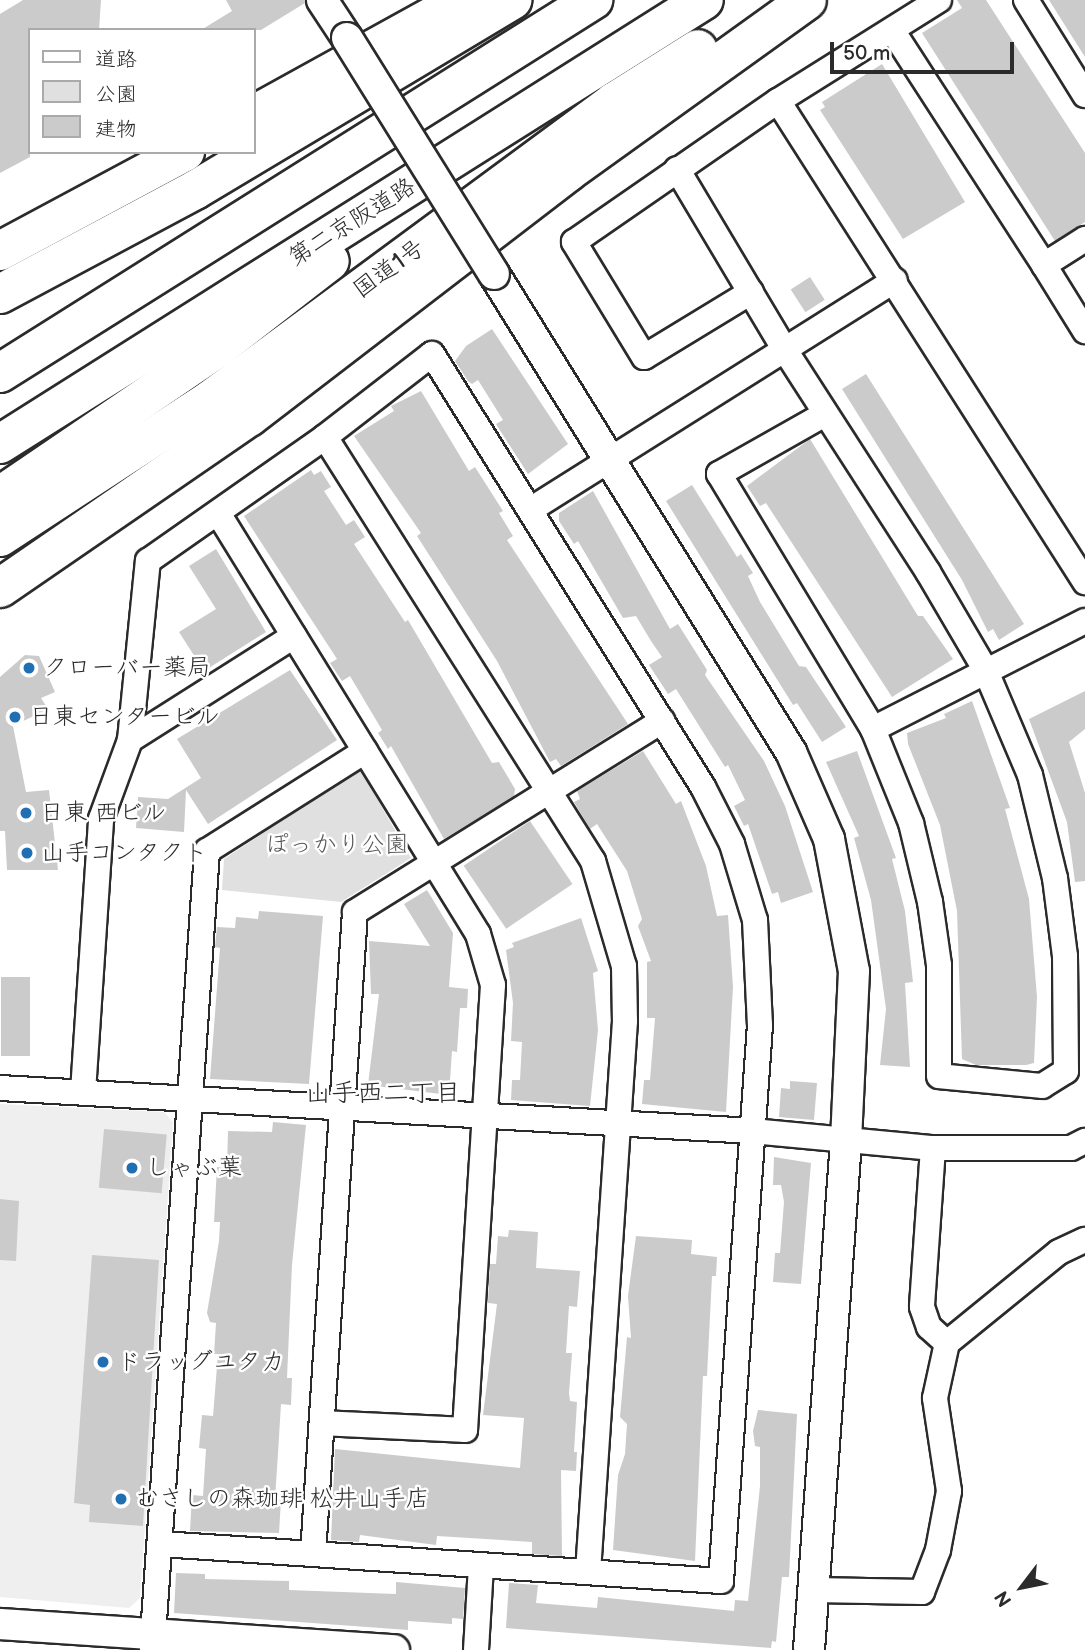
<!DOCTYPE html>
<meta charset="utf-8">
<style>
body{margin:0}
#map{position:relative;width:1085px;height:1650px;overflow:hidden;background:#fff;font-family:"Balsamiq Sans","Klee One",sans-serif}
div>[style]{position:absolute}
[style*='--x']{left:calc(var(--x)*1px);top:calc(var(--y)*1px);width:calc(var(--w)*1px);rotate:calc(var(--a)*1deg)}
.built>*{inset:0;background:#efefef}
.green>*{inset:0;background:#e0e0e0}
.building>*{inset:0;background:#cbcbcb;transform-origin:0 0}
.roads{filter:drop-shadow(2px 0 #2b2b2b) drop-shadow(-2px 0 #2b2b2b) drop-shadow(0 2px #2b2b2b) drop-shadow(0 -2px #2b2b2b)}
.minor>*{height:24px;margin:-12px;padding:0 12px;transform-origin:12px;border-radius:12px;background:#fff}
.tertiary>*{height:30px;margin:-15px;padding:0 15px;transform-origin:15px;border-radius:15px;background:#fff}
.trunk>*{height:38px;margin:-19px;padding:0 19px;transform-origin:19px;border-radius:19px;background:#fff}
.motorway>*{height:38px;margin:-19px;padding:0 19px;transform-origin:19px;border-radius:19px;background:#fff}
.bridges{filter:drop-shadow(2px 0 #2b2b2b) drop-shadow(-2px 0 #2b2b2b) drop-shadow(0 2px #2b2b2b) drop-shadow(0 -2px #2b2b2b)}
.tertiary-bridge>*{height:30px;margin:-15px;padding:0 15px;transform-origin:15px;border-radius:15px;background:#fff}
.dots>*{width:19px;height:19px;translate:-50% -50%;box-sizing:border-box;border:4px solid #fff;border-radius:50%}
span{translate:-50% -50%;white-space:nowrap;text-align:center;line-height:1.15;-webkit-text-stroke:5px #fff;paint-order:stroke}
.street-label{font-size:24px;color:#2b2b2b}
.poi-label{font-size:24px;color:#2b2b2b}
.left{translate:0 -50%;text-align:left}
.park-label{font-size:24px;color:#585858}
.neighbourhood-label{font-size:26px;color:#2b2b2b}
.legend{position:absolute;left:28px;top:28px;width:228px;height:126px;box-sizing:border-box;background:#fff;border:2px solid #aaa;margin:0;padding:9px 12px;list-style:none;font-size:21px;color:#2b2b2b}
.legend li{display:flex;align-items:center;gap:14px;height:35px}
.legend b{width:35px;border:2px solid #aaa}
.north{position:absolute;left:987px;top:1552px;width:70px;height:70px;-webkit-text-stroke:5px #fff;paint-order:stroke;rotate:238deg;font-size:19px;font-weight:700;line-height:28px;text-align:center;color:#2b2b2b}
.north::after{content:'';display:block;margin:auto;width:24px;height:32px;background:#2b2b2b;clip-path:polygon(50% 0,100% 100%,50% 72%,0 100%)}
.scale{position:absolute;left:830px;top:42px;width:184px;height:32px;box-sizing:border-box;border:4px solid #2b2b2b;border-top:0;padding-left:9px;font-size:21px;line-height:24px;white-space:nowrap;color:#2b2b2b;-webkit-text-stroke:5px #fff;paint-order:stroke}
</style>
<div id="map">
<div class="built">
<i style="clip-path:polygon(0 1104px,164px 1112px,173px 1122px,140px 1598px,129px 1608px,0 1597px)"></i>
</div>
<div class="green">
<i style="clip-path:polygon(360px 769px,411px 858px,341px 902px,222px 890px,224px 859px)"></i>
</div>
<div class="building">
<i style="clip-path:polygon(23px 0,101px 0,99px 30px,30px 30px,30px 157px,0 173px,0 14px)"></i>
<i style="clip-path:polygon(226px 0,305px 0,305px 3px,261px 30px,201px 30px,232px 11px)"></i>
<i style="clip-path:polygon(957px 0,986px 0,1085px 153px,1085px 222px,1055px 241px,922px 33px,962px 8px)"></i>
<i style="clip-path:polygon(1049px 0,1085px 0,1085px 57px,1066px 27px)"></i>
<i style="clip-path:polygon(882px 64px,965px 202px,903px 239px,820px 110px,825px 107px,822px 102px)"></i>
<i style="left:810px;top:277px;width:27px;height:23px;rotate:57deg"></i>
<i style="clip-path:polygon(492px 329px,568px 444px,528px 474px,496px 424px,503px 420px,478px 380px,472px 384px,468px 381px,455px 361px,466px 346px)"></i>
<i style="clip-path:polygon(866px 374px,1024px 624px,999px 640px,993px 629px,988px 632px,962px 580px,842px 389px)"></i>
<i style="clip-path:polygon(421px 391px,469px 471px,475px 467px,503px 511px,499px 513px,513px 536px,507px 540px,628px 724px,561px 766px,556px 759px,550px 762px,497px 661px,417px 536px,421px 533px,354px 436px,394px 411px,391px 406px)"></i>
<i style="clip-path:polygon(810px 439px,918px 616px,923px 616px,953px 659px,892px 697px,766px 503px,760px 506px,747px 486px)"></i>
<i style="clip-path:polygon(311px 470px,314px 475px,321px 471px,331px 487px,324px 491px,346px 525px,354px 520px,365px 537px,354px 544px,405px 622px,408px 620px,492px 763px,499px 762px,515px 789px,514px 796px,444px 839px,391px 746px,388px 749px,378px 733px,382px 730px,350px 676px,342px 681px,330px 663px,337px 659px,244px 516px)"></i>
<i style="clip-path:polygon(692px 485px,737px 557px,741px 554px,753px 573px,748px 576px,760px 602px,799px 666px,806px 667px,846px 727px,822px 742px,797px 703px,793px 705px,666px 501px)"></i>
<i style="clip-path:polygon(593px 491px,670px 629px,678px 624px,707px 670px,705px 675px,764px 761px,785px 806px,813px 892px,781px 903px,778px 892px,772px 894px,748px 824px,744px 826px,734px 806px,745px 800px,728px 765px,725px 767px,676px 689px,668px 694px,649px 665px,662px 657px,651px 641px,636px 616px,623px 618px,578px 541px,574px 544px,559px 521px,559px 513px)"></i>
<i style="clip-path:polygon(216px 549px,266px 632px,204px 671px,179px 632px,216px 609px,189px 566px)"></i>
<i style="clip-path:polygon(25px 655px,39px 656px,55px 692px,41px 698px,48px 709px,13px 726px,26px 792px,49px 790px,58px 870px,7px 870px,5px 831px,0 831px,0 677px)"></i>
<i style="clip-path:polygon(290px 670px,337px 740px,208px 824px,186px 790px,184px 832px,136px 828px,138px 797px,168px 799px,201px 778px,177px 739px)"></i>
<i style="clip-path:polygon(1085px 691px,1085px 729px,1069px 742px,1085px 793px,1085px 881px,1075px 882px,1067px 822px,1029px 719px)"></i>
<i style="clip-path:polygon(972px 701px,1010px 808px,1005px 809px,1029px 899px,1037px 997px,1034px 1063px,1026px 1065px,976px 1065px,962px 1059px,957px 911px,940px 825px,908px 744px,907px 733px,946px 718px,944px 714px)"></i>
<i style="clip-path:polygon(643px 751px,676px 804px,681px 801px,706px 866px,717px 916px,728px 915px,733px 987px,726px 1112px,642px 1104px,644px 1080px,650px 1080px,655px 1018px,647px 1018px,647px 962px,651px 961px,638px 926px,642px 919px,627px 871px,597px 824px,590px 829px,574px 802px,580px 799px,577px 791px)"></i>
<i style="clip-path:polygon(857px 751px,896px 858px,892px 859px,905px 911px,913px 982px,905px 983px,910px 1067px,880px 1065px,886px 1009px,871px 900px,854px 838px,859px 836px,826px 762px)"></i>
<i style="left:530px;top:821px;width:76px;height:80px;rotate:56deg"></i>
<i style="clip-path:polygon(427px 890px,453px 933px,449px 987px,468px 989px,467px 1008px,460px 1008px,457px 1052px,452px 1051px,449px 1095px,368px 1085px,379px 994px,371px 994px,369px 941px,430px 946px,404px 904px)"></i>
<i style="clip-path:polygon(259px 911px,323px 916px,309px 1084px,210px 1079px,220px 948px,215px 947px,217px 927px,235px 928px,236px 917px,258px 919px)"></i>
<i style="clip-path:polygon(581px 918px,598px 971px,593px 973px,598px 1030px,590px 1106px,511px 1100px,512px 1080px,520px 1080px,522px 1042px,511px 1041px,513px 1003px,506px 950px,514px 947px,512px 943px)"></i>
<i style="left:1px;top:977px;width:29px;height:79px"></i>
<i style="clip-path:polygon(790px 1081px,817px 1083px,814px 1120px,779px 1117px,781px 1088px,790px 1089px)"></i>
<i style="clip-path:polygon(273px 1122px,306px 1125px,292px 1265px,287px 1378px,292px 1378px,291px 1405px,281px 1404px,278px 1453px,275px 1499px,281px 1500px,279px 1533px,190px 1531px,192px 1495px,203px 1496px,206px 1449px,199px 1448px,202px 1415px,213px 1416px,218px 1354px,214px 1354px,216px 1323px,210px 1322px,207px 1313px,219px 1241px,220px 1222px,214px 1222px,217px 1167px,227px 1168px,228px 1131px,272px 1132px)"></i>
<i style="left:104px;top:1129px;width:63px;height:59px;rotate:5deg"></i>
<i style="clip-path:polygon(774px 1157px,811px 1163px,801px 1284px,773px 1282px,775px 1253px,780px 1253px,784px 1202px,781px 1185px,773px 1185px)"></i>
<i style="clip-path:polygon(0 1199px,19px 1201px,16px 1261px,0 1260px)"></i>
<i style="clip-path:polygon(509px 1230px,538px 1232px,536px 1268px,580px 1271px,577px 1307px,569px 1306px,566px 1353px,572px 1353px,569px 1393px,570px 1401px,577px 1402px,574px 1452px,577px 1452px,576px 1471px,561px 1470px,562px 1556px,532px 1554px,532px 1542px,437px 1536px,436px 1545px,360px 1535px,359px 1542px,331px 1540px,335px 1449px,520px 1468px,524px 1418px,483px 1415px,497px 1304px,488px 1303px,490px 1264px,496px 1264px,498px 1236px,508px 1237px)"></i>
<i style="clip-path:polygon(636px 1236px,692px 1240px,691px 1254px,717px 1257px,716px 1276px,712px 1276px,707px 1376px,703px 1376px,695px 1561px,613px 1550px,618px 1475px,625px 1454px,627px 1424px,620px 1417px,627px 1337px,631px 1338px,628px 1296px)"></i>
<i style="clip-path:polygon(92px 1255px,159px 1260px,143px 1526px,89px 1522px,90px 1505px,74px 1503px)"></i>
<i style="clip-path:polygon(758px 1410px,797px 1414px,789px 1577px,782px 1577px,776px 1642px,772px 1641px,771px 1648px,506px 1628px,509px 1583px,538px 1585px,536px 1603px,597px 1608px,598px 1597px,734px 1611px,735px 1600px,748px 1601px,760px 1486px,760px 1447px,755px 1446px,753px 1431px)"></i>
<i style="clip-path:polygon(176px 1573px,205px 1574px,205px 1579px,289px 1581px,289px 1590px,396px 1594px,396px 1582px,465px 1588px,463px 1619px,452px 1618px,452px 1624px,408px 1621px,408px 1630px,174px 1613px)"></i>
</div>
<div class="roads">
<div class="minor">
<i style="--x:1026;--y:0;--w:112;--a:58.2"></i>
<i style="--x:892;--y:30;--w:280;--a:57.1"></i>
<i style="--x:1044;--y:265;--w:49;--a:-32.4"></i>
<i style="--x:778;--y:101;--w:571;--a:57.45"></i>
<i style="--x:677;--y:169;--w:211;--a:59.2"></i>
<i style="--x:785;--y:350;--w:264;--a:57.2"></i>
<i style="--x:928;--y:572;--w:113;--a:59.6"></i>
<i style="--x:985;--y:669;--w:115;--a:67"></i>
<i style="--x:1030;--y:775;--w:106;--a:76.4"></i>
<i style="--x:1055;--y:878;--w:79;--a:82.7"></i>
<i style="--x:1065;--y:956;--w:115;--a:89.5"></i>
<i style="--x:1066;--y:1071;--w:28;--a:148"></i>
<i style="--x:1042;--y:1086;--w:103;--a:-174.5"></i>
<i style="--x:939;--y:1076;--w:111;--a:-90"></i>
<i style="--x:939;--y:965;--w:64;--a:-98.1"></i>
<i style="--x:930;--y:902;--w:81;--a:-103.5"></i>
<i style="--x:911;--y:823;--w:101;--a:-112"></i>
<i style="--x:873;--y:729;--w:298;--a:-121.1"></i>
<i style="--x:719;--y:474;--w:122;--a:-29.5"></i>
<i style="--x:1044;--y:265;--w:78;--a:58.2"></i>
<i style="--x:751;--y:292;--w:125;--a:148.7"></i>
<i style="--x:644;--y:357;--w:135;--a:-121.3"></i>
<i style="--x:574;--y:242;--w:248;--a:-34.7"></i>
<i style="--x:778;--y:101;--w:190;--a:-32.1"></i>
<i style="--x:325;--y:437;--w:502;--a:57.7"></i>
<i style="--x:593;--y:861;--w:109;--a:73.6"></i>
<i style="--x:624;--y:966;--w:55;--a:89"></i>
<i style="--x:625;--y:1021;--w:552;--a:93.84"></i>
<i style="--x:530;--y:510;--w:431;--a:-32.2"></i>
<i style="--x:218;--y:513;--w:495;--a:58.3"></i>
<i style="--x:478;--y:934;--w:53;--a:73.6"></i>
<i style="--x:493;--y:985;--w:446;--a:93.6"></i>
<i style="--x:465;--y:1430;--w:143;--a:-177.2"></i>
<i style="--x:873;--y:729;--w:238;--a:-27"></i>
<i style="--x:130;--y:740;--w:194;--a:-32.4"></i>
<i style="--x:0;--y:1088;--w:753;--a:3.27"></i>
<i style="--x:752;--y:1131;--w:182;--a:5.4"></i>
<i style="--x:933;--y:1148;--w:138;--a:0"></i>
<i style="--x:1071;--y:1148;--w:16;--a:-27"></i>
<i style="--x:83;--y:1092;--w:274;--a:-86.2"></i>
<i style="--x:101;--y:819;--w:84;--a:-69.8"></i>
<i style="--x:130;--y:740;--w:180;--a:-84.3"></i>
<i style="--x:148;--y:561;--w:216;--a:-35"></i>
<i style="--x:325;--y:437;--w:135;--a:-37.8"></i>
<i style="--x:432;--y:354;--w:511;--a:57.96"></i>
<i style="--x:703;--y:787;--w:64;--a:63"></i>
<i style="--x:732;--y:844;--w:79;--a:73.2"></i>
<i style="--x:755;--y:920;--w:105;--a:87.3"></i>
<i style="--x:760;--y:1025;--w:557;--a:94.01"></i>
<i style="--x:721;--y:1581;--w:561;--a:-176.22"></i>
<i style="--x:933;--y:1148;--w:159;--a:94"></i>
<i style="--x:922;--y:1307;--w:21;--a:71"></i>
<i style="--x:929;--y:1327;--w:24;--a:42"></i>
<i style="--x:313;--y:1554;--w:643;--a:-86.26"></i>
<i style="--x:355;--y:912;--w:362;--a:-31.9"></i>
<i style="--x:814;--y:1590;--w:108;--a:1.1"></i>
<i style="--x:922;--y:1592;--w:45;--a:-69.1"></i>
<i style="--x:938;--y:1550;--w:60;--a:-79.4"></i>
<i style="--x:949;--y:1491;--w:94;--a:-98.6"></i>
<i style="--x:935;--y:1398;--w:56;--a:-77.7"></i>
<i style="--x:947;--y:1343;--w:144;--a:-39.1"></i>
<i style="--x:1059;--y:1252;--w:29;--a:-25"></i>
<i style="--x:152;--y:1650;--w:801;--a:-86.06"></i>
<i style="--x:207;--y:851;--w:187;--a:-32.3"></i>
<i style="--x:476;--y:1650;--w:85;--a:-86.6"></i>
</div>
<div class="tertiary">
<i style="--x:322;--y:0;--w:45;--a:56.7"></i>
<i style="--x:494;--y:274;--w:563;--a:58.15"></i>
<i style="--x:791;--y:752;--w:95;--a:66.4"></i>
<i style="--x:829;--y:839;--w:134;--a:79.3"></i>
<i style="--x:854;--y:971;--w:170;--a:92.7"></i>
<i style="--x:846;--y:1141;--w:510;--a:94.16"></i>
<i style="--x:0;--y:1624;--w:395;--a:3.8"></i>
</div>
<div class="trunk">
<i style="--x:254;--y:115;--w:238;--a:-28.9"></i>
<i style="--x:0;--y:251;--w:210;--a:-28.2"></i>
<i style="--x:0;--y:294;--w:221;--a:-28.1"></i>
<i style="--x:195;--y:190;--w:370;--a:-30.9"></i>
<i style="--x:0;--y:537;--w:251;--a:-33.1"></i>
<i style="--x:210;--y:400;--w:502;--a:-36.41"></i>
<i style="--x:614;--y:102;--w:99;--a:-32.2"></i>
<i style="--x:0;--y:588;--w:302;--a:-34.5"></i>
<i style="--x:249;--y:417;--w:402;--a:-37.5"></i>
<i style="--x:568;--y:172;--w:294;--a:-35.7"></i>
</div>
<div class="motorway">
<i style="--x:0;--y:373;--w:701;--a:-32.17"></i>
<i style="--x:0;--y:444;--w:832;--a:-32.24"></i>
<i style="--x:0;--y:496;--w:265;--a:-34.2"></i>
<i style="--x:219;--y:347;--w:140;--a:-37.8"></i>
</div>
</div>
<div class="bridges">
<div class="tertiary-bridge">
<i style="--x:347;--y:38;--w:278;--a:58.1"></i>
</div>
</div>
<div class="dots">
<i style="left:29px;top:668px;background:#1f6fb2"></i>
<i style="left:15px;top:717px;background:#1f6fb2"></i>
<i style="left:26px;top:813px;background:#1f6fb2"></i>
<i style="left:27px;top:853px;background:#1f6fb2"></i>
<i style="left:132px;top:1168px;background:#1f6fb2"></i>
<i style="left:103px;top:1362px;background:#1f6fb2"></i>
<i style="left:121px;top:1499px;background:#1f6fb2"></i>
</div>
<div class="street-label">
<span style="left:352px;top:222px;rotate:-32deg">第二京阪道路</span>
<span style="left:389px;top:269px;rotate:-36deg">国道1号</span>
</div>
<div class="poi-label">
<span class="left" style="left:43px;top:668px">クローバー薬局</span>
<span class="left" style="left:29px;top:717px">日東センタービル</span>
<span class="left" style="left:40px;top:813px">日東 西ビル</span>
<span class="left" style="left:41px;top:853px">山手コンタクト</span>
<span class="left" style="left:146px;top:1168px">しゃぶ葉</span>
<span class="left" style="left:117px;top:1362px">ドラッグユタカ</span>
<span class="left" style="left:135px;top:1499px">むさしの森珈琲 松井山手店</span>
</div>
<div class="park-label">
<span style="left:337px;top:845px">ぽっかり公園</span>
</div>
<div class="neighbourhood-label">
<span style="left:383px;top:1094px">山手西二丁目</span>
</div>
<ul class="legend">
<li><b style="height:9px;background:#fff"></b>道路</li>
<li><b style="height:19px;background:#e0e0e0"></b>公園</li>
<li><b style="height:19px;background:#cbcbcb"></b>建物</li>
</ul>
<div class="north">N</div>
<div class="scale">50 m</div>
</div>
